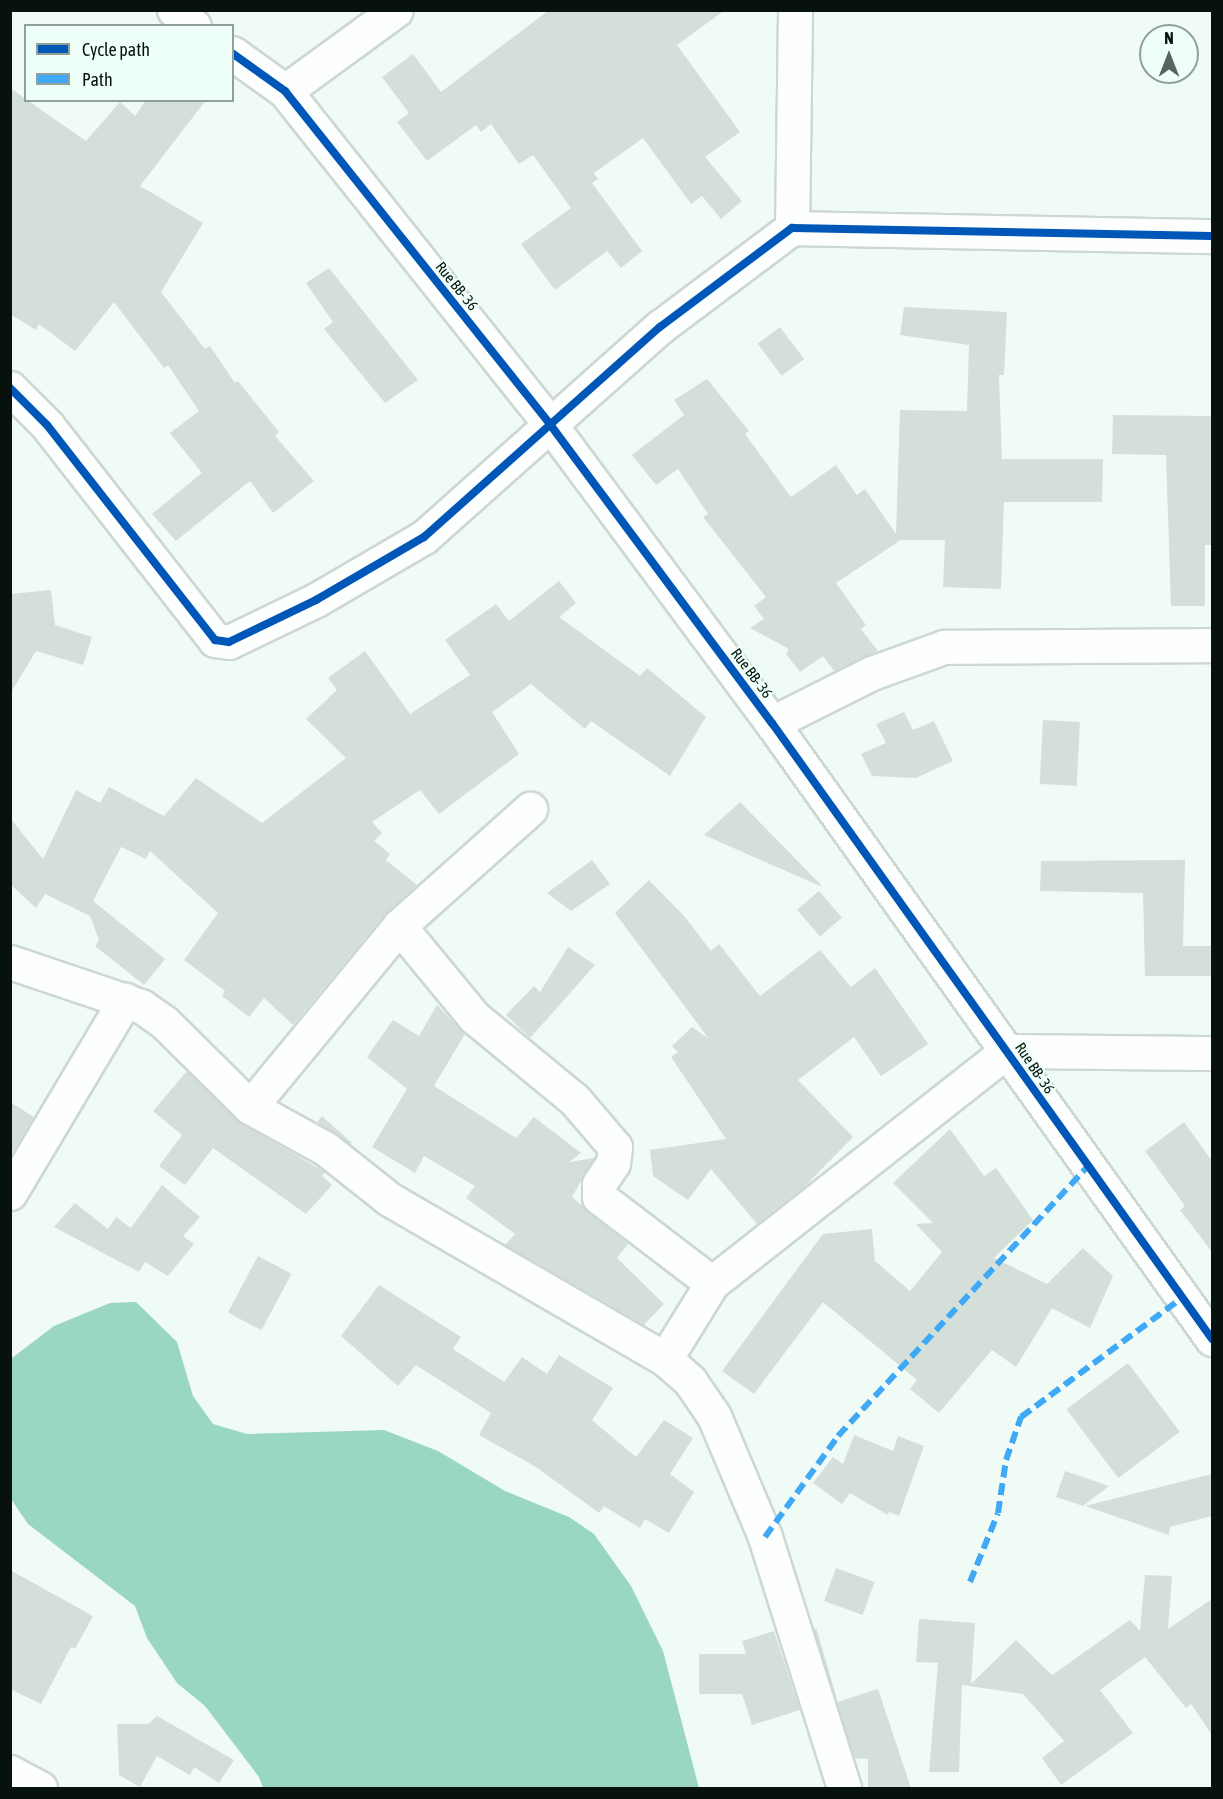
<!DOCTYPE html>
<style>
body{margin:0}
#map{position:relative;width:1223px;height:1799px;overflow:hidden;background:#f1fbf6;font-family:"Asap Condensed",sans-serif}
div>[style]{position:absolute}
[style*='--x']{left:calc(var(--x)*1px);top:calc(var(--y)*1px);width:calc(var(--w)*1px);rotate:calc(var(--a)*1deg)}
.water>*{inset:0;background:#99d7c0}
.building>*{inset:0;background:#d5dfda;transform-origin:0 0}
.roads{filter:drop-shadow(2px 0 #cdd8d3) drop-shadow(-2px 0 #cdd8d3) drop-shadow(0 2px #cdd8d3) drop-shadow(0 -2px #cdd8d3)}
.minor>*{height:33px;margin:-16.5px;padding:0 16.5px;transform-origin:16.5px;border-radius:16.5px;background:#fdfefe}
.quiet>*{height:6px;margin-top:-3px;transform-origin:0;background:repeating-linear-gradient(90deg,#3fa9f5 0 12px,transparent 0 18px)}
.cycleway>*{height:8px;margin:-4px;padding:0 4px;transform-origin:4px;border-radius:4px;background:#0057b8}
span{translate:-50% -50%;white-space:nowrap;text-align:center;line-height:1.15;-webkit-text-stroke:4.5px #edfff7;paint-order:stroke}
.street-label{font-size:15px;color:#07120e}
.frame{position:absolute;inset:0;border:12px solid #07120e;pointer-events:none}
.legend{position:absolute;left:24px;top:24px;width:210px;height:78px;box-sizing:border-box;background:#edfff7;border:2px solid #91a09a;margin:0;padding:8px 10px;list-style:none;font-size:18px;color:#07120e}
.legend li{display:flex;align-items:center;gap:12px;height:30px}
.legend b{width:30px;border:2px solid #91a09a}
.north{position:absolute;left:1139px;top:24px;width:60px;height:60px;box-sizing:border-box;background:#edfff7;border:2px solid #91a09a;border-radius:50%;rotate:0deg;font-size:16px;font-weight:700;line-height:24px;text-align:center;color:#07120e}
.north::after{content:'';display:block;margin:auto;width:21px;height:27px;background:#59645f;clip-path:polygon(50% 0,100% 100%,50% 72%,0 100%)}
</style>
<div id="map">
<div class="water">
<i style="clip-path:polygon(136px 1302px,177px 1342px,193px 1396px,213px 1424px,247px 1434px,384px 1430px,438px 1451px,505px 1491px,569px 1517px,594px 1534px,631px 1586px,663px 1651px,699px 1788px,263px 1788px,259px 1777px,205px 1706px,177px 1683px,147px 1638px,135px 1606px,28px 1524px,11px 1499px,12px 1358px,54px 1326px,110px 1303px)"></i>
</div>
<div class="building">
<i style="clip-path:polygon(549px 10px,725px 10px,677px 45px,740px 132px,705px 157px,742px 201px,721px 219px,702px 196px,691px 204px,643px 138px,594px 173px,598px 179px,592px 183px,642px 251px,621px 268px,607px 251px,555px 290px,521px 244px,571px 208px,533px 155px,519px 164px,491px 124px,481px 132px,476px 125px,427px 161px,397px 122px,409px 113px,382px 77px,413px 54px,441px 92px)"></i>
<i style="clip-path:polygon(10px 88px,86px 141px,120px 102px,135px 116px,146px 100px,206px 100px,140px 186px,203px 223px,161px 292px,205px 349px,210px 346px,235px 383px,238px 381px,279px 432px,275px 436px,314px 481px,273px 513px,250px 481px,176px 541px,152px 514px,202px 473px,170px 433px,199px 411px,168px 365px,164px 368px,114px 302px,75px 351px,39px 324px,36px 330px,10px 314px)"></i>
<i style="clip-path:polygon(329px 268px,418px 380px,385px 403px,324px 329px,333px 322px,306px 283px)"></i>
<i style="clip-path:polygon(904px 307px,1007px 312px,1004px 375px,999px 375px,1002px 459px,1103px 459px,1102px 502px,1004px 502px,1001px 589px,943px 587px,945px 540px,901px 540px,836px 583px,866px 625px,861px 629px,878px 651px,834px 671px,823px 656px,800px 672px,786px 654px,789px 649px,750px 628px,764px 619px,754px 606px,766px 597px,703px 517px,708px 514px,678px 469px,656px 485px,632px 455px,684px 415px,674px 400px,707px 379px,749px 431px,745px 434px,791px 497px,836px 465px,857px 495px,865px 489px,896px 534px,900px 410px,967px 411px,969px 345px,900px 335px)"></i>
<i style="left:780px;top:327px;width:40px;height:28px;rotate:53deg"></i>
<i style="clip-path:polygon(1113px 415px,1212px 416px,1212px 545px,1205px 545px,1205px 606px,1171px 606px,1166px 455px,1112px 454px)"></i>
<i style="clip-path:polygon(559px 581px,576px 603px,559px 617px,640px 676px,647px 668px,706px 717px,670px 776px,591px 721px,585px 729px,531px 684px,492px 712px,519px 754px,439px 814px,420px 790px,372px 822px,382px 833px,374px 841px,390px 854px,386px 860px,417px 885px,385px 914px,293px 1025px,264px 998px,249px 1017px,222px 996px,225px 991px,184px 960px,218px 913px,150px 851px,146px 859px,121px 847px,93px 901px,165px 959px,144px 985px,95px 946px,99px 940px,90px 916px,45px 894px,36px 908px,10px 884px,10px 818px,43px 859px,76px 790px,100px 803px,109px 787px,164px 816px,196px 778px,262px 823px,346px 758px,306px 719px,337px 690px,328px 678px,365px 651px,410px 714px,470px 675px,445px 640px,496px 604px,509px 621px)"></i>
<i style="clip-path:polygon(51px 590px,55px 625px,92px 637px,83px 665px,36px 651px,10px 694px,10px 594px)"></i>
<i style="clip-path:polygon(904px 712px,913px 730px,934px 721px,953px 761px,916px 778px,872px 776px,861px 754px,886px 743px,876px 724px)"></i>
<i style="left:1043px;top:720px;width:37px;height:64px;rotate:3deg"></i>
<i style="clip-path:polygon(740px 802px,821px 885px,820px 886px,704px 835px)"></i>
<i style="clip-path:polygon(592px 860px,610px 884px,571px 911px,547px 893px)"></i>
<i style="clip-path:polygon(1185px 860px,1183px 946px,1212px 946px,1212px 976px,1145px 976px,1143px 893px,1040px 891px,1041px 861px)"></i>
<i style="clip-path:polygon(649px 880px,685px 917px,711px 951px,719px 944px,760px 996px,820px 950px,851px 987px,875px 968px,928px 1044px,881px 1076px,854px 1037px,798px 1080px,853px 1137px,804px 1187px,757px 1224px,711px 1169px,688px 1200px,653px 1176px,650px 1150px,726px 1139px,671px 1057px,678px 1052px,672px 1046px,692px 1027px,709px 1039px,615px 913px)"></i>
<i style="left:819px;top:891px;width:35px;height:29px;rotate:49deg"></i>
<i style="clip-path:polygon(568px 947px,595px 965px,530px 1038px,506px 1015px,534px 986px,540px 992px)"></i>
<i style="clip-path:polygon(437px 1005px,465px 1034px,434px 1086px,516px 1138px,534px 1117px,581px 1153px,569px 1162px,594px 1158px,572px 1197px,628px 1244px,617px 1258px,664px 1304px,644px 1325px,505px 1245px,515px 1234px,466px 1198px,475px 1186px,424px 1156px,415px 1173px,372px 1147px,407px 1089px,367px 1057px,393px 1020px,419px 1036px)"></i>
<i style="clip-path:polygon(187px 1071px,239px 1122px,325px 1172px,322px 1176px,332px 1185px,306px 1214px,213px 1148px,185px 1185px,159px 1166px,182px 1135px,153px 1111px)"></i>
<i style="clip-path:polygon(10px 1102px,34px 1117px,10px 1156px)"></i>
<i style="clip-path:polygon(322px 1116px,352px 1143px,350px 1144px,317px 1122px)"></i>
<i style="clip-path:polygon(1184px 1122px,1212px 1161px,1212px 1252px,1180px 1210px,1185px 1206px,1145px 1151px)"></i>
<i style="clip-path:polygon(950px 1129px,984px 1176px,996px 1168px,1033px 1220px,994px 1258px,1047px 1284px,1083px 1248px,1113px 1276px,1090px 1328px,1052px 1308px,1016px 1367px,992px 1350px,939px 1413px,910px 1389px,917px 1380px,823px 1302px,754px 1394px,722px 1371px,823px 1234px,872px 1229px,875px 1261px,910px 1291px,942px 1252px,916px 1224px,933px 1223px,893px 1183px)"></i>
<i style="clip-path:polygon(162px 1185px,200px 1217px,183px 1236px,194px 1244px,168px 1276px,145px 1262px,139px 1272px,54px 1227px,75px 1203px,108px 1229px,116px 1217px,131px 1228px)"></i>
<i style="left:258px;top:1256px;width:38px;height:64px;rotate:28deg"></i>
<i style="clip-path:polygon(379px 1285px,461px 1337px,453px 1349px,504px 1382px,522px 1357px,547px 1374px,559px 1355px,613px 1388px,592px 1420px,636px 1457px,664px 1420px,693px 1438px,670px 1474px,694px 1492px,669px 1533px,645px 1519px,640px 1528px,604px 1506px,599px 1513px,536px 1467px,479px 1435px,491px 1413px,416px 1365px,398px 1386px,341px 1336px)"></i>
<i style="left:1128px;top:1363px;width:86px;height:77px;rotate:53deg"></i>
<i style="clip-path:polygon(854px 1435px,893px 1451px,898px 1436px,924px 1446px,899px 1516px,889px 1512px,888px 1515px,850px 1493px,842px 1504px,813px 1483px,833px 1457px,843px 1464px)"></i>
<i style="clip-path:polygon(1065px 1471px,1109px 1486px,1083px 1506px,1056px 1497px)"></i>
<i style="clip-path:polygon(1212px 1474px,1212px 1516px,1170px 1527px,1169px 1535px,1085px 1506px)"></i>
<i style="left:836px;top:1568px;width:41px;height:35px;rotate:20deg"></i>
<i style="clip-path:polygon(10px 1570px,93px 1616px,75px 1649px,71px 1647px,41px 1704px,10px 1689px)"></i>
<i style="clip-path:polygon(1145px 1575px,1172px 1576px,1168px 1629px,1212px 1599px,1212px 1735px,1191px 1704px,1186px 1708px,1145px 1657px,1100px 1690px,1133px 1733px,1061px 1785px,1042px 1758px,1064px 1741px,1023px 1694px,962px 1685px,959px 1772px,929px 1772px,938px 1663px,916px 1662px,919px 1619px,975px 1623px,971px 1684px,1016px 1640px,1052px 1675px,1130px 1620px,1140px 1631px)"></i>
<i style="clip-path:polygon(816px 1627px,837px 1699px,836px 1699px,814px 1631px)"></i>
<i style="clip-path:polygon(774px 1631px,800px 1710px,752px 1725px,742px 1694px,699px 1694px,699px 1654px,746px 1654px,742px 1641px)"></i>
<i style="clip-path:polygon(878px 1689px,911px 1788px,868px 1788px,868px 1759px,854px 1758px,837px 1702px)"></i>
<i style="clip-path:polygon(157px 1716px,234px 1760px,219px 1783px,194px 1767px,190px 1775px,157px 1756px,140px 1787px,119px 1775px,117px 1724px,148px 1724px)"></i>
</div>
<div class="roads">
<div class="minor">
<i style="--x:174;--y:10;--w:26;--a:39"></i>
<i style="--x:232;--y:53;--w:65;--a:35.6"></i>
<i style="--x:285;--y:91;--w:424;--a:51.5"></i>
<i style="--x:549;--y:423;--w:374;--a:53.4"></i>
<i style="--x:772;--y:723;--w:757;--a:54.46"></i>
<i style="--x:285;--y:91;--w:137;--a:-36.1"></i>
<i style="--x:792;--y:228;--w:218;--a:-89.2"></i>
<i style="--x:10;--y:388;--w:52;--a:45"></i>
<i style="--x:47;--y:425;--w:273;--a:52"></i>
<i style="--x:215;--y:640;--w:14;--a:8"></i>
<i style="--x:229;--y:642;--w:97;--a:-25.8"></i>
<i style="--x:316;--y:600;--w:125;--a:-30.3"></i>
<i style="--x:424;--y:537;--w:316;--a:-41.7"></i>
<i style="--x:660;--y:327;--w:165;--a:-36.9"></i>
<i style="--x:792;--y:228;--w:420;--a:1.1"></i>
<i style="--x:772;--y:723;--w:112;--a:-26.6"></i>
<i style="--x:872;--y:673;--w:77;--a:-19.9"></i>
<i style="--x:944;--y:647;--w:268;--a:-0.4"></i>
<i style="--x:399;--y:926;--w:176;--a:-41.8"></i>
<i style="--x:10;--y:962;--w:138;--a:18.6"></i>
<i style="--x:141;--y:1006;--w:28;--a:35"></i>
<i style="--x:164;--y:1022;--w:121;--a:44.7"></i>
<i style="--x:250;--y:1107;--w:87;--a:28.9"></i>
<i style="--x:326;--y:1149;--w:80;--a:38.4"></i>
<i style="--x:389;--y:1199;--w:319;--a:30.1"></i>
<i style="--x:665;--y:1359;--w:33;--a:41"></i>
<i style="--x:690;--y:1381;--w:42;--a:55.6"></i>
<i style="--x:714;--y:1416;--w:131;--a:67.1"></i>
<i style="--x:765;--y:1537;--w:263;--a:72.5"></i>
<i style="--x:250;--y:1107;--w:234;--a:-50.5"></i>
<i style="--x:399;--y:926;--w:118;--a:50.5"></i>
<i style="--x:474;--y:1017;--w:129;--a:39.4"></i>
<i style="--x:574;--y:1099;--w:63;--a:49.5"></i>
<i style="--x:615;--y:1147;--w:16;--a:97"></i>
<i style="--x:613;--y:1163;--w:25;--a:124"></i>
<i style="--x:599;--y:1184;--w:13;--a:90"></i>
<i style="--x:599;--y:1197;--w:142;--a:37.3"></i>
<i style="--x:712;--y:1283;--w:89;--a:121.7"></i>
<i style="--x:10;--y:1193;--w:225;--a:-59.2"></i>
<i style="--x:712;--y:1283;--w:375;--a:-38.2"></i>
<i style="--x:1007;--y:1051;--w:205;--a:0.6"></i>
<i style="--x:10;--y:1772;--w:34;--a:28"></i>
</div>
</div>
<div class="quiet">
<i style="--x:765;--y:1537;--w:125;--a:-54.1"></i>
<i style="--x:838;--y:1436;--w:367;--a:-47.2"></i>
<i style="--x:970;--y:1582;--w:74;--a:-67.9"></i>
<i style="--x:998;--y:1513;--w:54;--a:-81.4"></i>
<i style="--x:1006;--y:1460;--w:46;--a:-70.8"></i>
<i style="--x:1021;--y:1417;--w:200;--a:-36.5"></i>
</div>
<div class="cycleway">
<i style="--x:232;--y:53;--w:65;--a:35.6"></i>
<i style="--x:285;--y:91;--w:424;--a:51.5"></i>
<i style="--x:549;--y:423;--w:374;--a:53.4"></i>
<i style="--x:772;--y:723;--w:757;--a:54.46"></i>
<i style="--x:10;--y:388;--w:52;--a:45"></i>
<i style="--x:47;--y:425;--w:273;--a:52"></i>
<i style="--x:215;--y:640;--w:14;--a:8"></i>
<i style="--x:229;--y:642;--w:97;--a:-25.8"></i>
<i style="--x:316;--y:600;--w:125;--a:-30.3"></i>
<i style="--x:424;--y:537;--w:316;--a:-41.7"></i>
<i style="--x:660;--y:327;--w:165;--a:-36.9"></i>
<i style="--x:792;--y:228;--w:420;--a:1.1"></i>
</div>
<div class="street-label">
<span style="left:457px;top:286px;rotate:51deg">Rue BB- 36</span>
<span style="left:752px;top:673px;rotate:53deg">Rue BB- 36</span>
<span style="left:1035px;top:1068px;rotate:56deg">Rue BB- 36</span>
</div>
<div class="frame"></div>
<ul class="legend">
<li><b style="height:8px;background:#0057b8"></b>Cycle path</li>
<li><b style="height:8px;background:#3fa9f5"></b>Path</li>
</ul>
<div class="north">N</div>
</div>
